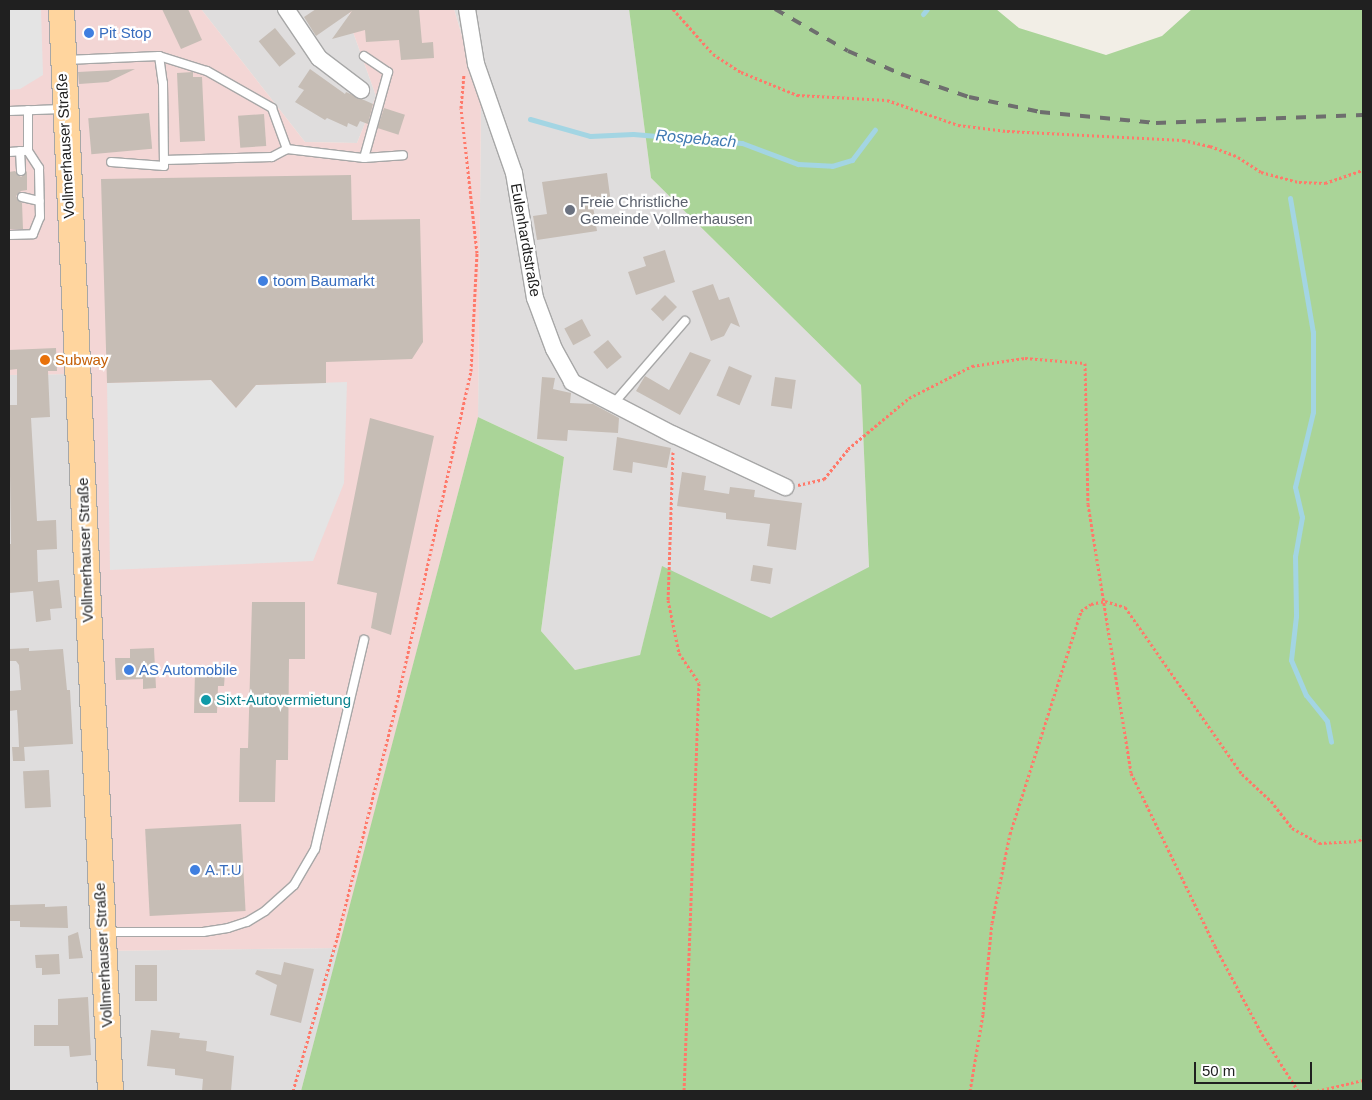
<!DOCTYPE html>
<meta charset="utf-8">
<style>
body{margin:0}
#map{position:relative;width:1372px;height:1100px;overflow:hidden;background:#f2eee6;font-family:Helvetica,sans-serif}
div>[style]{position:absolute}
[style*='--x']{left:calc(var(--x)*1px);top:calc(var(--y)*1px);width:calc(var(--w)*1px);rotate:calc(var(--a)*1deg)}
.residential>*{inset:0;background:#dfdddd}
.commercial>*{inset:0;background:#f3d6d5}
.forest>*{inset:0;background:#aad498}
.parking>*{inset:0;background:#e4e4e4}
.stream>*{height:5px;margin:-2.5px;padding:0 2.5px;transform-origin:2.5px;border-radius:2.5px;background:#a3d5e3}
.building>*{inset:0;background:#c6bdb5;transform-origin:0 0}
.path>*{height:3px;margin-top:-1.5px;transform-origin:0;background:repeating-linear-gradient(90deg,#ff796a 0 2.5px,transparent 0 5px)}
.roads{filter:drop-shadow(1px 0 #a7a7a7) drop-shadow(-1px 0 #a7a7a7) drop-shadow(0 1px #a7a7a7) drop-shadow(0 -1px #a7a7a7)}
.service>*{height:8px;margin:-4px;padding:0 4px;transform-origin:4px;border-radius:4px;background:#fff}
.minor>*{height:16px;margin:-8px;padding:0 8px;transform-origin:8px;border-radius:8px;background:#fff}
.primary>*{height:25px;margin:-12.5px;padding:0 12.5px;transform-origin:12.5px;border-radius:12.5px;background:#ffd59e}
.rail>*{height:4px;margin-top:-2px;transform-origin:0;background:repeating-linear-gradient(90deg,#6e6e6e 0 10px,transparent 0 20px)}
.dots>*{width:14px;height:14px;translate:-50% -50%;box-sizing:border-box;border:2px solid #fff;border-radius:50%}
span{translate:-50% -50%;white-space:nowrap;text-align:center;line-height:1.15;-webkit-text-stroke:4.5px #fff;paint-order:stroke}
.shop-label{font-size:15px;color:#366cbe}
.left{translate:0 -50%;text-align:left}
.street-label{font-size:15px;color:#202020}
.worship-label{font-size:15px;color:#5b616d}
.food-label{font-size:15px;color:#c56008}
.culture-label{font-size:15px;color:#0d838f}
.water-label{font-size:16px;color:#407ab2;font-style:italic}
.frame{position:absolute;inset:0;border:10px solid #202020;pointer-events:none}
.scale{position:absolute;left:1194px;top:1062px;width:118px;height:22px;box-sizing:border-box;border:2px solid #202020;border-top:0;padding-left:6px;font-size:15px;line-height:18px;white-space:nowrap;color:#202020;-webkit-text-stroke:4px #fff;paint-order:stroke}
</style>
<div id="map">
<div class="residential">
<i style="clip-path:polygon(201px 9px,351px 9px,348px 18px,376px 96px,357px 143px,305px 142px)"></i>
<i style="clip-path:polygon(454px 9px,629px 9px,651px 178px,861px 385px,869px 568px,771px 619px,662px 567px,640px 656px,575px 670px,541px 631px,564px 457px,478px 417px,481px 101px)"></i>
<i style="clip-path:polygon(72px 374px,94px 951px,339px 948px,301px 1091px,9px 1091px,9px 375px)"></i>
</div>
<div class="commercial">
<i style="clip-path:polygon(9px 9px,201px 9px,305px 142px,357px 143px,376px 96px,348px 18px,351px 9px,454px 9px,481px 101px,478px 417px,339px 948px,94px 951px,71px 374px,9px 375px)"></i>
</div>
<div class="forest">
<i style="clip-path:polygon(629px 9px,996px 9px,1019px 28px,1106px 55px,1162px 36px,1192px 9px,1363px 9px,1363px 1091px,301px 1091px,478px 417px,564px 457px,541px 631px,575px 670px,640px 655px,662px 566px,771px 618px,869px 567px,861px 385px,651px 178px)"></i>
</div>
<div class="parking">
<i style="clip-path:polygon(9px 9px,41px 9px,43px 75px,20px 89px,9px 90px)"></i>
<i style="clip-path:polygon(211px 380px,236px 408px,256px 385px,347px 382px,344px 483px,313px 561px,110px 570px,107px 383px)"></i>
</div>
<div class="stream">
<i style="--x:923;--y:14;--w:6;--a:-51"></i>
<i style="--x:530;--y:119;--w:62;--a:15.8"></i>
<i style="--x:590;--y:136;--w:43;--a:-2.7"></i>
<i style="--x:633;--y:134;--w:109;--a:4.7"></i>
<i style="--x:742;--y:143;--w:60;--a:20.6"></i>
<i style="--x:798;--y:164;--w:34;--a:3"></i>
<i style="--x:832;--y:166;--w:21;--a:-17"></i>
<i style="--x:852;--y:160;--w:38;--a:-53"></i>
<i style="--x:1290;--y:198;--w:136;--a:80.3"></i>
<i style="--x:1313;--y:332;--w:80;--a:90"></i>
<i style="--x:1313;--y:412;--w:77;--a:103.5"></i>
<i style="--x:1295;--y:487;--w:31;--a:77"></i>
<i style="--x:1302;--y:517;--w:40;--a:100"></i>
<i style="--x:1295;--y:556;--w:60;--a:89"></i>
<i style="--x:1296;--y:616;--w:44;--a:96.5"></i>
<i style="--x:1291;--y:660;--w:38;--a:67"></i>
<i style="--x:1306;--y:695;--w:33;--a:51"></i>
<i style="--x:1327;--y:721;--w:21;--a:79"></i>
</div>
<div class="building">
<i style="clip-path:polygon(162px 9px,188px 9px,202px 40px,181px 49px)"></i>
<i style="clip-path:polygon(316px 9px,419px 9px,422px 43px,433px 42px,434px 58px,401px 60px,399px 40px,366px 42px,365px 30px,332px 39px,352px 11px,316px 36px,304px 17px)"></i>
<i style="left:275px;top:28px;width:33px;height:21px;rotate:51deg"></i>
<i style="clip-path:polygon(135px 69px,108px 82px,79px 84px,78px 72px)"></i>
<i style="clip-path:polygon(310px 69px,345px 94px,346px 92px,373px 104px,368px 124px,360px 121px,357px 127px,348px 123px,347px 127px,327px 118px,325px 120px,295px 102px,304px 90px,298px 87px)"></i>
<i style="clip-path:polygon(177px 73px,193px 72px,193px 77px,202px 77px,205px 141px,180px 142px)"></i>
<i style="left:384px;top:108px;width:22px;height:21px;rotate:18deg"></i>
<i style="left:149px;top:113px;width:36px;height:61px;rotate:85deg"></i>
<i style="left:264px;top:114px;width:32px;height:26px;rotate:86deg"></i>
<i style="clip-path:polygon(15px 171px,21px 177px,27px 171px,27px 190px,21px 191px,16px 196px,22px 203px,23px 229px,9px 229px,9px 172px)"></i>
<i style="clip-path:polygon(607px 173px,611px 203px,593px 206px,597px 231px,537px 240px,533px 216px,547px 214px,542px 182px)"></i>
<i style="clip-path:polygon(351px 175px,352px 220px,420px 219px,423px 342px,412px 359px,326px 362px,326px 383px,256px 385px,236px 408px,211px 380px,107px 383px,101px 179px)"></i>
<i style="clip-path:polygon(665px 250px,675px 282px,636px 295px,628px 272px,646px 266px,643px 257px)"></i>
<i style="clip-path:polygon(713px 284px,719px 300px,729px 297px,740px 327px,731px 323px,724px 336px,711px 341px,692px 291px)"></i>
<i style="left:665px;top:295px;width:17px;height:20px;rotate:45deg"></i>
<i style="left:582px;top:319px;width:19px;height:20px;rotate:62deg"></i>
<i style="left:608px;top:340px;width:22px;height:19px;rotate:51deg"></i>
<i style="clip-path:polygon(56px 348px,57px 371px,48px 371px,50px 417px,31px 418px,37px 521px,56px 520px,57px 549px,37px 550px,38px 582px,59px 580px,62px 608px,50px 609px,51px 620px,36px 622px,33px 591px,9px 593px,9px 544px,11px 544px,9px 405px,17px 405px,17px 369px,9px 370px,9px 350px)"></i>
<i style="clip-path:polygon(690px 352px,711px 360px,680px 415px,636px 391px,645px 376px,669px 390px)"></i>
<i style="left:729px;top:366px;width:25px;height:32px;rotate:23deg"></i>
<i style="clip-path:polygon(542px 377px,555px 378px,553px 389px,571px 393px,570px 403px,593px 404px,619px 418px,618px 433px,568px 430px,567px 441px,537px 439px)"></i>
<i style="left:775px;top:377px;width:21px;height:29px;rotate:8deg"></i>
<i style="clip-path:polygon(370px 418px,434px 436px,391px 635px,371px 628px,377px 593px,337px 584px)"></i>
<i style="clip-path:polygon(617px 437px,671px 448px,667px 468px,633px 462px,632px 473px,613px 470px)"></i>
<i style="clip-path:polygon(682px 472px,706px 476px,704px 490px,729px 494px,730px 487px,755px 490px,754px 497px,802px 503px,796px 550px,767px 546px,770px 524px,726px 519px,726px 513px,677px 506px)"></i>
<i style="left:753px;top:565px;width:20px;height:16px;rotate:9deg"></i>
<i style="clip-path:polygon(252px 602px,305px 602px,305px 659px,289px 659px,288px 760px,276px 760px,275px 802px,239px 802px,240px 748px,248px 748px)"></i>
<i style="clip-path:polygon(29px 648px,29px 651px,63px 649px,67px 690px,70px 690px,73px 744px,24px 747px,25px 761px,13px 761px,12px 747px,19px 747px,18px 725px,17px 710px,9px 711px,9px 691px,21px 690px,19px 665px,16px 661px,9px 661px,9px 649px)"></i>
<i style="clip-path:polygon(154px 648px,156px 688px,143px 689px,143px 679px,116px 680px,115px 658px,130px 658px,130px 649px)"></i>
<i style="clip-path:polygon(195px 672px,225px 673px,224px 686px,218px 686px,217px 713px,194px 713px)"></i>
<i style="left:49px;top:770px;width:37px;height:26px;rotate:87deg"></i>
<i style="left:241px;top:824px;width:87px;height:96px;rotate:87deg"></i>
<i style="clip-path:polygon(45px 904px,45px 907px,67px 906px,68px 928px,20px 927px,20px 921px,9px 921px,9px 905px)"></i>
<i style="clip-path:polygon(78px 932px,83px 958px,69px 959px,68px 936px)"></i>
<i style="clip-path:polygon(59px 954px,60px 974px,42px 975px,42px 968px,36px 968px,35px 955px)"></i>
<i style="clip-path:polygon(284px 962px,314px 969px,301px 1023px,270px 1015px,277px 985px,255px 974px,257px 970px,281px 975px)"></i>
<i style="left:135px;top:965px;width:22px;height:36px"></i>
<i style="clip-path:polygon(88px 997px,91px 1055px,70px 1057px,69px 1046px,34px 1046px,34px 1025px,58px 1025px,58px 999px)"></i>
<i style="clip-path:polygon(151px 1030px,180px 1033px,179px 1038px,207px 1041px,206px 1051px,234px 1056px,231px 1091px,202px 1091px,203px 1079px,175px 1075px,175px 1069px,147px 1066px)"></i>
</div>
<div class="path">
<i style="--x:673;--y:9;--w:60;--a:48.4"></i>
<i style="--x:713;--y:54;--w:33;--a:33"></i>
<i style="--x:741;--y:72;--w:61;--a:22.3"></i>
<i style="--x:797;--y:95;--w:90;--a:3.2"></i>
<i style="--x:887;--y:100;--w:75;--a:19.4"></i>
<i style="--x:958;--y:125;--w:49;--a:7"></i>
<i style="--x:1007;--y:131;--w:176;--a:2.9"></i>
<i style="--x:1183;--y:140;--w:28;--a:13"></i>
<i style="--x:1210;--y:146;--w:30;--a:21"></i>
<i style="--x:1238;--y:157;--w:27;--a:33"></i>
<i style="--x:1261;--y:172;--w:39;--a:15"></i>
<i style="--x:1299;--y:182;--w:26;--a:2"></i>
<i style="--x:1325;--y:183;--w:40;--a:-18.9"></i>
<i style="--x:673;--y:452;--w:148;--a:91.9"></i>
<i style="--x:668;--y:600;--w:54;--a:78.3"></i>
<i style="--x:679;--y:653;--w:36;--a:56"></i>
<i style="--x:699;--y:683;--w:408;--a:92.1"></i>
<i style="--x:798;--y:485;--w:27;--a:-13"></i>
<i style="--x:824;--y:479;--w:38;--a:-51"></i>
<i style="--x:848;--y:449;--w:80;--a:-39.9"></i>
<i style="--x:909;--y:398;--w:71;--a:-26.9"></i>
<i style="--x:972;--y:366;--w:54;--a:-8.6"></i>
<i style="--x:1025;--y:358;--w:60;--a:4.8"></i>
<i style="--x:1085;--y:363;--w:141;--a:88.8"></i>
<i style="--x:1088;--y:504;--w:272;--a:80.9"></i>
<i style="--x:1131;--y:773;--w:192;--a:64.1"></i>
<i style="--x:1215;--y:946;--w:100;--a:61.9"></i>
<i style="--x:1262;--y:1034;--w:67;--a:57.7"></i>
<i style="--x:293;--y:1091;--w:162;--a:-73.9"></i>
<i style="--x:338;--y:935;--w:240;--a:-75.8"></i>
<i style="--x:397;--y:702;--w:339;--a:-77.4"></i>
<i style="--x:471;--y:371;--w:118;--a:-87.1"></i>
<i style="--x:477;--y:253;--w:146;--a:-96.3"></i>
<i style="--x:461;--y:108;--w:33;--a:-85"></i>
<i style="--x:970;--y:1091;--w:78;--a:-80.4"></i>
<i style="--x:983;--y:1014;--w:91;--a:-84.4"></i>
<i style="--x:992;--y:923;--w:91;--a:-78.6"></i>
<i style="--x:1010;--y:834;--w:234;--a:-72.3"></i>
<i style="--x:1081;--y:611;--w:12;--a:-35"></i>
<i style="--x:1091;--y:604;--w:14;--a:-12"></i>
<i style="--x:1105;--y:601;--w:21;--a:17"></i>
<i style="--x:1125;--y:607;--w:204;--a:55"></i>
<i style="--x:1242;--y:774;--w:40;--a:43"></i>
<i style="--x:1271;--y:801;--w:34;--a:52"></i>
<i style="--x:1292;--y:828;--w:31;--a:29"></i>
<i style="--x:1319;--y:843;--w:40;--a:-2.9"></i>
<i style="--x:1359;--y:841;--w:6;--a:-45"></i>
<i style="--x:1317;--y:1091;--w:47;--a:-13.4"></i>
</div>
<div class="roads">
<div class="service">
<i style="--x:159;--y:56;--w:50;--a:17.4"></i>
<i style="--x:207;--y:71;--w:75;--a:29.6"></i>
<i style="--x:272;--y:108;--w:44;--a:69.9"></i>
<i style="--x:287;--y:149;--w:78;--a:6.7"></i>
<i style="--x:364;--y:158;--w:39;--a:-4"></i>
<i style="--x:364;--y:56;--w:29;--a:34"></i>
<i style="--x:388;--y:72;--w:89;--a:105.6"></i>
<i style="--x:66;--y:60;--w:93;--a:-2.5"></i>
<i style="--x:159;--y:56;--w:27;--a:82"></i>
<i style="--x:163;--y:83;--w:83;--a:89.3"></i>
<i style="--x:164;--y:166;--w:53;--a:-175.7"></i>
<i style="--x:9;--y:111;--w:53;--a:-2.2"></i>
<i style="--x:20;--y:151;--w:20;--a:87"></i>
<i style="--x:9;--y:152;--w:15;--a:-4"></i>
<i style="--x:164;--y:160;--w:108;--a:-1.6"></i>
<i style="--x:272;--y:157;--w:17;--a:-28"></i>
<i style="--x:22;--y:197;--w:18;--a:13"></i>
<i style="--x:9;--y:235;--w:24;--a:-2"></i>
<i style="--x:33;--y:234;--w:18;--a:-68"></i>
<i style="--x:40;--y:217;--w:49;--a:-91.2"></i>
<i style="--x:39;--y:168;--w:20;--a:-123"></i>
<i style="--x:28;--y:151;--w:41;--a:-90"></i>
<i style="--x:613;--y:404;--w:110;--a:-49.1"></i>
<i style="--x:107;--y:932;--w:96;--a:0"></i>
<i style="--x:203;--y:932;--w:25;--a:-9"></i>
<i style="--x:228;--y:928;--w:20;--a:-18"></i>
<i style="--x:247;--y:922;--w:21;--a:-31"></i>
<i style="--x:265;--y:911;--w:39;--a:-42"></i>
<i style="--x:294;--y:885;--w:42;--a:-59.7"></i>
<i style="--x:315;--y:849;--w:215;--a:-76.8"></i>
</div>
<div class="minor">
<i style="--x:286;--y:9;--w:59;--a:56"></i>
<i style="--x:319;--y:58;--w:53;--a:37.3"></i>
<i style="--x:467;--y:9;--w:56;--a:80.7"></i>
<i style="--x:476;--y:64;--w:115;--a:70.8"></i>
<i style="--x:514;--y:173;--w:127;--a:80.5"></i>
<i style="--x:535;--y:298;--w:54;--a:69.6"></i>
<i style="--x:554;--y:349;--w:38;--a:61"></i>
<i style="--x:572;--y:382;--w:115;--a:27.5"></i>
<i style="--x:674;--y:435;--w:123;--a:25.1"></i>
</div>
<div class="primary">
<i style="--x:61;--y:9;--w:1083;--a:87.41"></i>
</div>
</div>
<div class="rail">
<i style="--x:775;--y:9;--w:84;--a:29.9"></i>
<i style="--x:848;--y:51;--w:58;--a:23.5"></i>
<i style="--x:901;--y:74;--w:72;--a:18.7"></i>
<i style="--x:969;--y:97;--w:73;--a:11.9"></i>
<i style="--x:1040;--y:112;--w:117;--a:5.4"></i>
<i style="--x:1156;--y:123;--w:207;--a:-2.2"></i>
</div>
<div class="dots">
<i style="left:89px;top:33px;background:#3f7fe0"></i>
<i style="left:570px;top:210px;background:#6b7280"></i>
<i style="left:263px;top:281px;background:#3f7fe0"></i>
<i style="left:45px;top:360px;background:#e8710a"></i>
<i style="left:129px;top:670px;background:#3f7fe0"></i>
<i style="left:206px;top:700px;background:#0f9aa8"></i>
<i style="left:195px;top:870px;background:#3f7fe0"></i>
</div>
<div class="shop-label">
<span class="left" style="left:99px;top:33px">Pit Stop</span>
<span class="left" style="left:273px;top:281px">toom Baumarkt</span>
<span class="left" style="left:139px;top:670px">AS Automobile</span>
<span class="left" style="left:205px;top:870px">A.T.U</span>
</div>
<div class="street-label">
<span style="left:65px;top:146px;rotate:-93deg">Vollmerhauser Straße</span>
<span style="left:526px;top:240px;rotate:80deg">Eulenhardtstraße</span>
<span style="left:85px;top:550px;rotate:-92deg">Vollmerhauser Straße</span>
<span style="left:103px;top:955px;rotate:-93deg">Vollmerhauser Straße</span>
</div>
<div class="worship-label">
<span class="left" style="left:580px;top:210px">Freie Christliche<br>Gemeinde Vollmerhausen</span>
</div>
<div class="food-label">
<span class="left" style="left:55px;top:360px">Subway</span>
</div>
<div class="culture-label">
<span class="left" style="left:216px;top:700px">Sixt-Autovermietung</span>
</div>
<div class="water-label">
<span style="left:696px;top:139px;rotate:5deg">Rospebach</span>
</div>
<div class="frame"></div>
<div class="scale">50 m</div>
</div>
